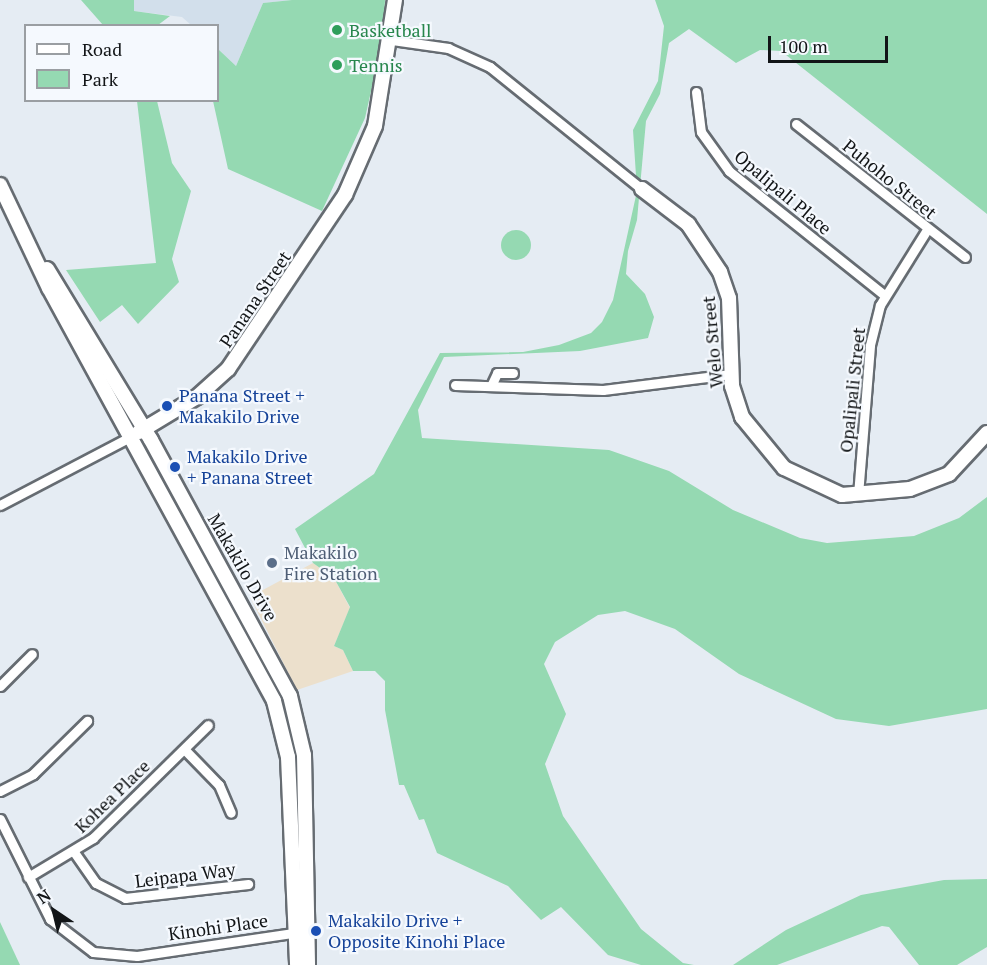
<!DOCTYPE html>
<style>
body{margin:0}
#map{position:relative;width:987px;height:965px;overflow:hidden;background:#e5ecf3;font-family:"PT Serif",serif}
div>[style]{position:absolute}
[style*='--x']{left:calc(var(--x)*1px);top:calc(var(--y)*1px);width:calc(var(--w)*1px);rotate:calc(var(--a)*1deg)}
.built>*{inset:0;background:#d2dfeb}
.industrial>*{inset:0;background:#ece0cc}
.green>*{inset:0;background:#95d9b2}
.round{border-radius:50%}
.roads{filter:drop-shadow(2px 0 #666c72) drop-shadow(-2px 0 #666c72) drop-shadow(0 2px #666c72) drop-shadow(0 -2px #666c72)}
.street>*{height:9px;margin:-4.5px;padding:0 4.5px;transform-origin:4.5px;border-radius:4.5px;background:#fff}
.secondary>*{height:14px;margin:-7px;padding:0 7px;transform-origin:7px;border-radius:7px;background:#fff}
.dots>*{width:16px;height:16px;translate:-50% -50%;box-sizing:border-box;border:3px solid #f5f9fe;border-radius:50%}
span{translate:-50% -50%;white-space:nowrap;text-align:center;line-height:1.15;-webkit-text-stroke:4.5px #f5f9fe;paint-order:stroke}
.leisure-label{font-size:18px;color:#27864d}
.left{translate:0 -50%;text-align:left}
.street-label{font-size:18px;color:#121517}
.transit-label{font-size:18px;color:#164399}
.service-label{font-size:18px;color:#4e5e75}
.legend{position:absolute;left:24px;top:24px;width:195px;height:78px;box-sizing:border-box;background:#f5f9fe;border:2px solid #9a9ea2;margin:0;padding:8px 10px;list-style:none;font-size:18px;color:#121517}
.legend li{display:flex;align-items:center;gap:12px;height:30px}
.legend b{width:30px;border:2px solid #9a9ea2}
.north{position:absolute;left:24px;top:881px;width:60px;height:60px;-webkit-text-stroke:4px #f5f9fe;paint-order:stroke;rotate:325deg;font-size:16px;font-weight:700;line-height:24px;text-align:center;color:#121517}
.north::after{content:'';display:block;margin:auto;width:21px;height:27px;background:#121517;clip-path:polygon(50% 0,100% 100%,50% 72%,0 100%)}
.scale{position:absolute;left:768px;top:36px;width:120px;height:27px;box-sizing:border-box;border:3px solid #121517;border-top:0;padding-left:8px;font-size:18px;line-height:21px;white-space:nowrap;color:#121517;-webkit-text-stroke:4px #f5f9fe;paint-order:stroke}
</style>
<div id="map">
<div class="built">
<i style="clip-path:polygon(134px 0,292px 0,263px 3px,236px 66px,218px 49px,218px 26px,191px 25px,182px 17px,134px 11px)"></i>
</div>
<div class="industrial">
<i style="clip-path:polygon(313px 563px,334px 578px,350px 608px,334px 646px,343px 650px,353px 671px,297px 690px,250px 597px)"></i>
</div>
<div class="green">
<i style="clip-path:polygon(81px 0,134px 0,134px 11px,170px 16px,158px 25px,103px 25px)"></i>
<i style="clip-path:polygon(292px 0,385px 0,383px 38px,365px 118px,322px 211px,228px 169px,213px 101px,218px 100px,218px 49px,236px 66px,263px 3px)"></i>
<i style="clip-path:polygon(655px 0,987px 0,987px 214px,781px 51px,760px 50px,736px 63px,689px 29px,669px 43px,660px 94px,646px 121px,637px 220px,628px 251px,626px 274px,645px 294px,654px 317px,648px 338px,580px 351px,444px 357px,418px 410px,422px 438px,609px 450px,669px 471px,733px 510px,800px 538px,827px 543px,914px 536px,959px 518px,987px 497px,987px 709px,889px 726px,836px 719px,739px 674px,675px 629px,625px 611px,598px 615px,555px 642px,544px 664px,566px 714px,545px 764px,563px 816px,641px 929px,683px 963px,694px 965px,641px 965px,608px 955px,561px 907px,541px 920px,508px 886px,437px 853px,424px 819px,419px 820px,404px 785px,399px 785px,385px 710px,385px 681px,375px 671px,353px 671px,343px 650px,334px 646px,350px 607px,334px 578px,313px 563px,295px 529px,374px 474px,440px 353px,523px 352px,559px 345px,591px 333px,602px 322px,613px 300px,637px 191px,633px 130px,658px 81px,664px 26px)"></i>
<i style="clip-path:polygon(137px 101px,157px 101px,172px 163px,191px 191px,172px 259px,179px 282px,138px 324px,122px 305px,100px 322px,66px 270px,156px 263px)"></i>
<i class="round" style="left:501px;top:230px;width:30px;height:30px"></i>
<i style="clip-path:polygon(987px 879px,987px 947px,957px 965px,919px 965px,889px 927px,882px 926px,777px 965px,733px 965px,786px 930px,861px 895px,944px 880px)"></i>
<i style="clip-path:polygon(0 922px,20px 965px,0 965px)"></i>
</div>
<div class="roads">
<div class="street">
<i style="--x:392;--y:40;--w:57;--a:8.1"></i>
<i style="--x:448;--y:48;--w:46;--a:24.3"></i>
<i style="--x:490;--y:67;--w:195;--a:38.8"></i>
<i style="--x:696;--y:92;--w:40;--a:82.9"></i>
<i style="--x:701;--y:132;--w:48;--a:54.3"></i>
<i style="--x:729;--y:171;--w:197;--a:38.6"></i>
<i style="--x:796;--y:124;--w:215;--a:38.2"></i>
<i style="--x:455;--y:385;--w:148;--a:1.9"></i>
<i style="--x:603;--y:390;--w:129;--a:-7.1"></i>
<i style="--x:491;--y:386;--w:14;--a:-65"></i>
<i style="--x:497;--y:373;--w:16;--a:0"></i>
<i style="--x:858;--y:495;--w:150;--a:-85.4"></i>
<i style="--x:870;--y:345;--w:41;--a:-76"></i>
<i style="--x:880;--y:305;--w:87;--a:-58.1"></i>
<i style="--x:0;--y:505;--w:147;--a:-27.6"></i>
<i style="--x:0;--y:686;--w:45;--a:-45"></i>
<i style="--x:184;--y:749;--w:50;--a:45.8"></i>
<i style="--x:219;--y:785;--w:30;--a:67"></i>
<i style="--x:0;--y:791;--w:37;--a:-27"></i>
<i style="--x:33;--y:774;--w:76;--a:-44.5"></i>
<i style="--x:0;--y:819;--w:112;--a:63.4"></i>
<i style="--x:50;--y:919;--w:54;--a:37.5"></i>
<i style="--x:93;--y:952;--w:44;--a:5.2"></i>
<i style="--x:137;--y:956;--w:165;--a:-8.4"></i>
<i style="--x:74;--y:852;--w:38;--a:55"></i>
<i style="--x:96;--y:883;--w:33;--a:27"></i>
<i style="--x:125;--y:898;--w:124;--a:-6.5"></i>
<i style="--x:28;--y:877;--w:76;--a:-31"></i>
<i style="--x:93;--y:838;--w:161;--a:-44.5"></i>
</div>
<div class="secondary">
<i style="--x:0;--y:185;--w:114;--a:64.6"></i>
<i style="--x:49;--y:288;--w:470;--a:61.4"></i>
<i style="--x:274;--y:701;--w:58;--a:76"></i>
<i style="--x:288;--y:757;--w:208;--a:87.5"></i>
<i style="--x:642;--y:189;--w:58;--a:37.3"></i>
<i style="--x:688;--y:224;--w:58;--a:56.3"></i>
<i style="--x:720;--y:272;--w:28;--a:71"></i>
<i style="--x:729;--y:298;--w:88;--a:88"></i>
<i style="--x:732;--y:386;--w:33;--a:72"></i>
<i style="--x:742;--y:417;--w:66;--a:50.5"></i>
<i style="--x:784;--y:468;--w:64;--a:25"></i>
<i style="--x:842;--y:495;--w:68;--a:-5"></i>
<i style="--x:910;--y:489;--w:42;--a:-21"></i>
<i style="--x:949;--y:474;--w:56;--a:-47.2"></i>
<i style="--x:47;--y:269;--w:200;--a:58.7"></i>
<i style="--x:151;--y:440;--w:291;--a:61.5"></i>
<i style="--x:290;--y:696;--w:61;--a:76.7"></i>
<i style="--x:304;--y:755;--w:210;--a:88.9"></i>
<i style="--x:139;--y:432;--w:68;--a:-31.1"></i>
<i style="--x:197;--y:397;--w:42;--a:-42.1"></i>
<i style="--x:228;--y:369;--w:210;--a:-56.1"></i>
<i style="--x:345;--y:195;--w:75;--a:-66.5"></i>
<i style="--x:375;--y:126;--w:128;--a:-81"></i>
</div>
</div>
<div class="dots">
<i style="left:337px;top:30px;background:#2e9e5b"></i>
<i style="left:337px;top:65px;background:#2e9e5b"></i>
<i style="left:167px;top:406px;background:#1a4fb4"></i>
<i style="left:175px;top:467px;background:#1a4fb4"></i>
<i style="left:272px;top:563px;background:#5c6f8a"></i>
<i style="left:316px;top:931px;background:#1a4fb4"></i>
</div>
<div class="leisure-label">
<span class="left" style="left:349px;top:30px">Basketball</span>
<span class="left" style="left:349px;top:65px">Tennis</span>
</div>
<div class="street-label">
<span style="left:890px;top:179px;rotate:39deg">Puhoho Street</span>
<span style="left:783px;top:192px;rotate:40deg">Opalipali Place</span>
<span style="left:255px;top:299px;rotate:-56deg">Panana Street</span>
<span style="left:712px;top:342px;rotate:-95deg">Welo Street</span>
<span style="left:852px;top:390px;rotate:-84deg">Opalipali Street</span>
<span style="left:243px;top:567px;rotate:60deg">Makakilo Drive</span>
<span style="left:112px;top:796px;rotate:-44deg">Kohea Place</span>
<span style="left:185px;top:875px;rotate:-7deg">Leipapa Way</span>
<span style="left:218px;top:927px;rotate:-8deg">Kinohi Place</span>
</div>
<div class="transit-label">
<span class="left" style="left:179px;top:406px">Panana Street +<br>Makakilo Drive</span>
<span class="left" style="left:187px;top:467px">Makakilo Drive<br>+ Panana Street</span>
<span class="left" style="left:328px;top:931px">Makakilo Drive +<br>Opposite Kinohi Place</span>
</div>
<div class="service-label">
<span class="left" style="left:284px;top:563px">Makakilo<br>Fire Station</span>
</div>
<ul class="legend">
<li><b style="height:8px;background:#fff"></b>Road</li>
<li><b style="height:16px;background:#95d9b2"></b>Park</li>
</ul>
<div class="north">N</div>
<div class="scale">100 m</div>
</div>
